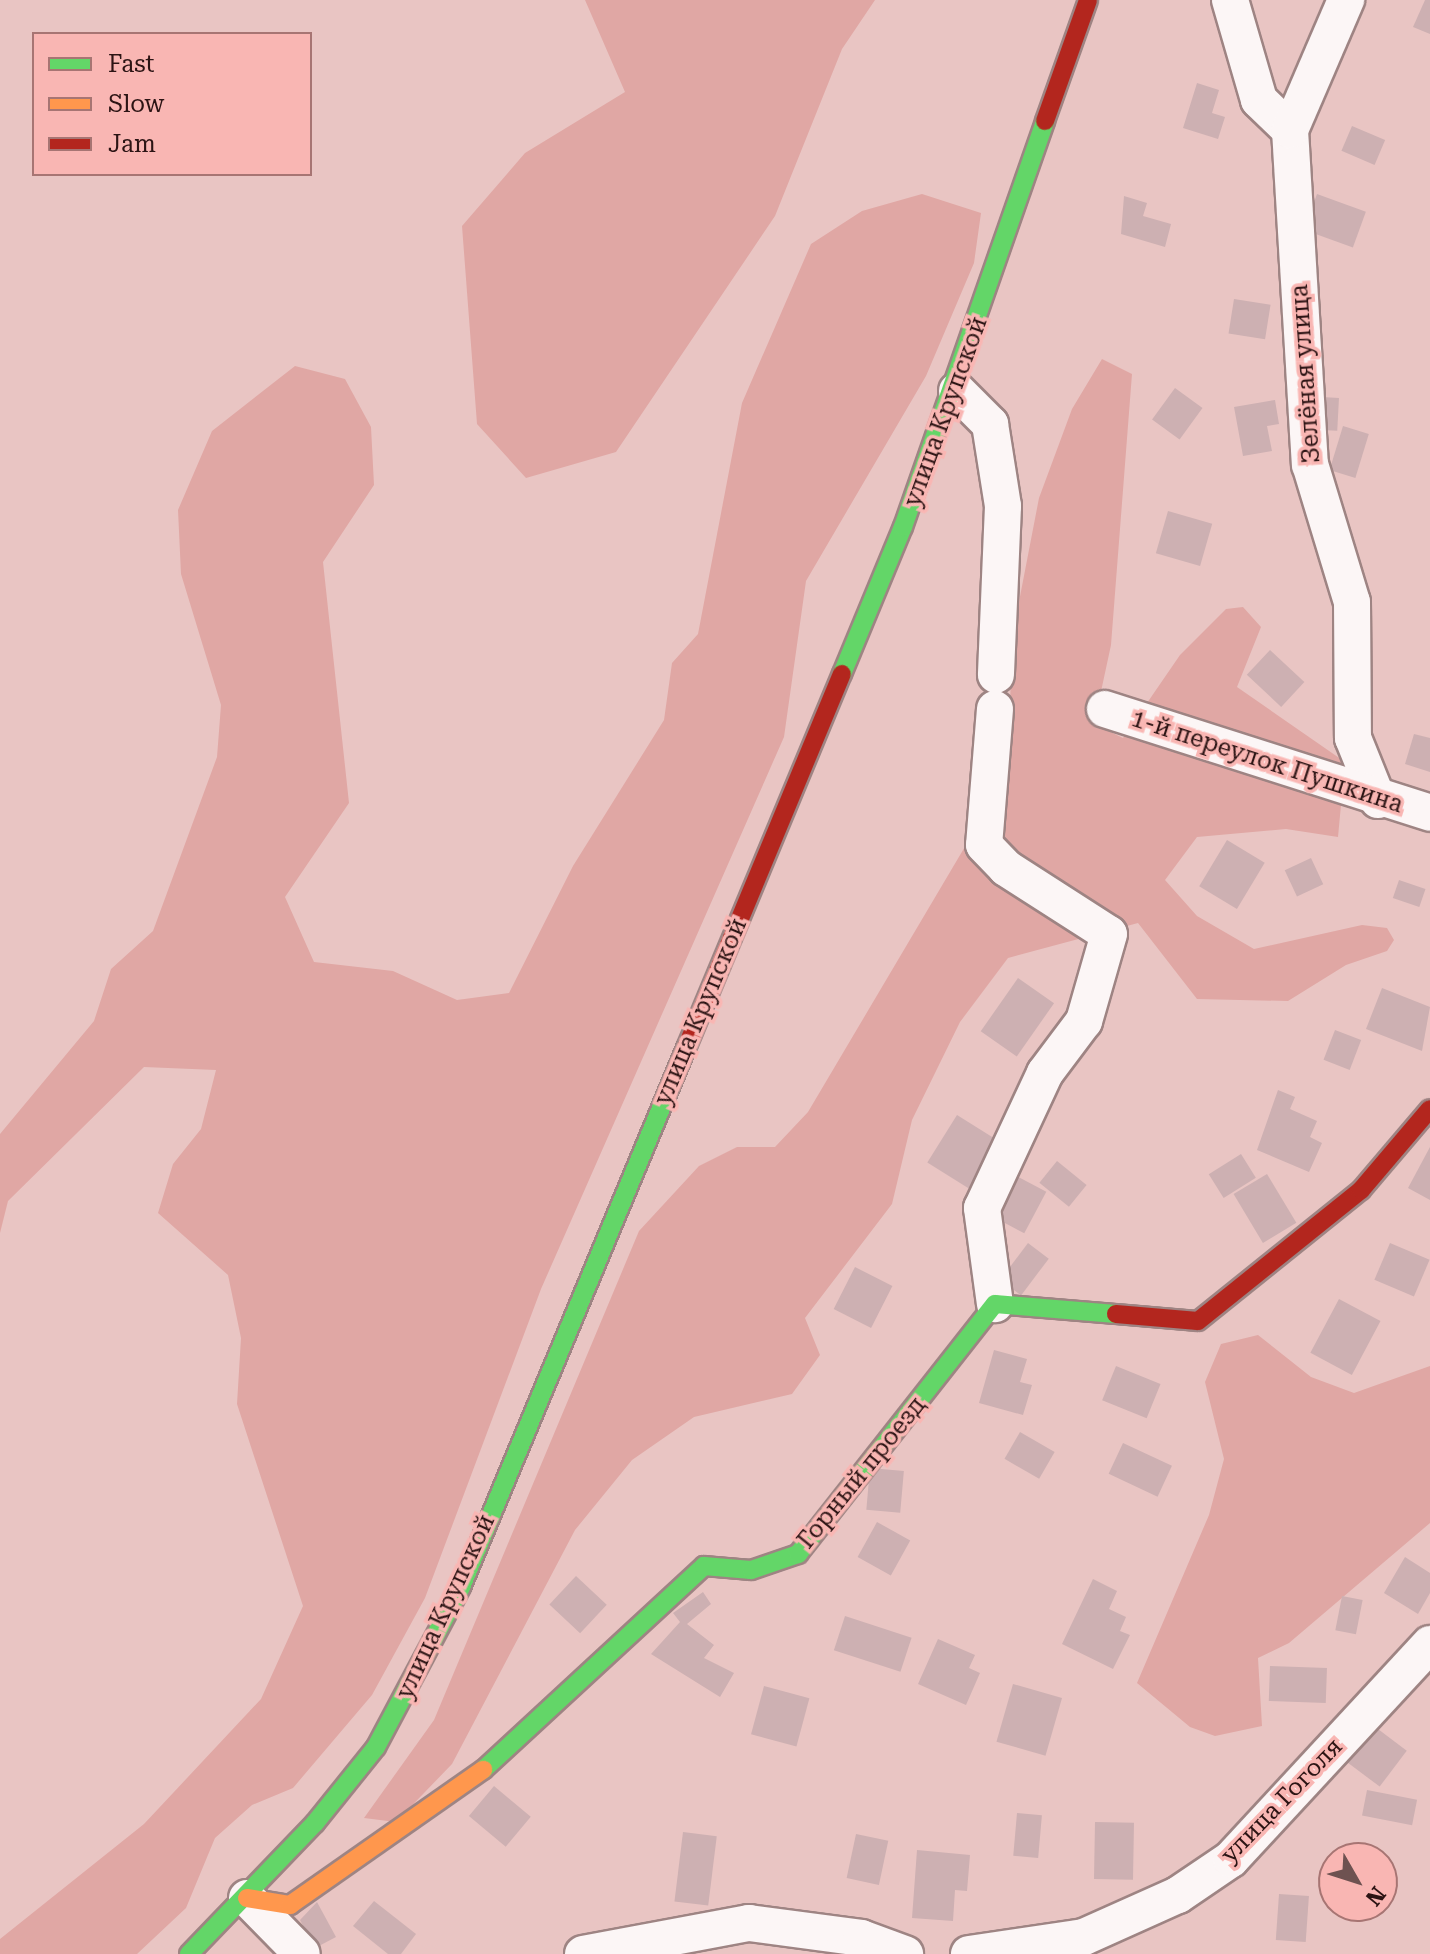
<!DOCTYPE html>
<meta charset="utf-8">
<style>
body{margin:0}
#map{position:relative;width:1430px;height:1954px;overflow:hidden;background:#e9c5c3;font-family:"Roboto Serif",serif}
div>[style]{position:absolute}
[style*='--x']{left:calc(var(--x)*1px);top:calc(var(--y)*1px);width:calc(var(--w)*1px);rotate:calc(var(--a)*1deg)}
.green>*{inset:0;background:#e0a7a4}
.building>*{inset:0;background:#cdb0b2;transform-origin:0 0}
.roads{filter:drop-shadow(2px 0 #9e8483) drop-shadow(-2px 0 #9e8483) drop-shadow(0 2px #9e8483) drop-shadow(0 -2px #9e8483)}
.street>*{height:36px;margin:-18px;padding:0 18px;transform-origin:18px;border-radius:18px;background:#fcf6f6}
.fast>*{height:18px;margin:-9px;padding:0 9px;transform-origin:9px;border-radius:9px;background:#63d668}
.slow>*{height:18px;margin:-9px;padding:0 9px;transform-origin:9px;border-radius:9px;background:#ff974d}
.jam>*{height:18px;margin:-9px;padding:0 9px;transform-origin:9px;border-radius:9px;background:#b3261e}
span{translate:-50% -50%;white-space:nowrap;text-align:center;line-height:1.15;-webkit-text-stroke:7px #f9b6b3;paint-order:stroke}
.street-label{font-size:24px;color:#2c1414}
.legend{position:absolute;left:32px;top:32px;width:280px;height:144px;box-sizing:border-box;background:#f9b6b3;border:2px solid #a77573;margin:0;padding:10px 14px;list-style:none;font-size:24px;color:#2c1414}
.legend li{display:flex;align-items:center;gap:16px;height:40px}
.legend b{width:40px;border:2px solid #a77573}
.north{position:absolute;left:1318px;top:1842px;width:80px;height:80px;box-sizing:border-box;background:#f9b6b3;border:2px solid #a77573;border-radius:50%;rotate:129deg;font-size:22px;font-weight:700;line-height:32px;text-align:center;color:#2c1414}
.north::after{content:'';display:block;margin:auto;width:28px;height:36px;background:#6e5251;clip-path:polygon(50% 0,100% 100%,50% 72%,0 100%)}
</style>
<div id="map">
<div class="green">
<i style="clip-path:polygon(585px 0,875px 0,842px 49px,775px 216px,616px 452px,526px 478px,477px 424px,462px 226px,525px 153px,625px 92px)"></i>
<i style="clip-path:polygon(922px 194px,981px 213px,974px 263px,926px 376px,806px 581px,784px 737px,541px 1289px,425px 1598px,372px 1695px,293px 1788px,252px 1805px,215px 1838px,186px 1908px,137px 1954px,0 1954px,0 1939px,144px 1824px,261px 1699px,303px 1606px,237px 1404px,241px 1338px,228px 1275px,158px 1213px,173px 1164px,201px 1129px,216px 1070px,144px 1067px,8px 1201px,0 1233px,0 1134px,94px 1021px,111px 969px,153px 931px,217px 757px,221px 705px,181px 574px,178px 510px,212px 431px,295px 366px,345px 379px,371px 427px,374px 485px,323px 562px,349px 803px,285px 897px,314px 962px,393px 971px,457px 1000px,509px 993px,573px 866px,664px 720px,672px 663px,698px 634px,742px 403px,811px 244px,862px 211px)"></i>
<i style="clip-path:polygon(1102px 359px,1132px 374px,1111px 645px,1094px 724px,1123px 738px,1180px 655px,1226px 609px,1243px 607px,1261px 627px,1237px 687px,1345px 762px,1338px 837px,1286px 829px,1197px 837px,1165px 880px,1197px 916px,1254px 949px,1362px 925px,1387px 928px,1394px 940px,1387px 951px,1346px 965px,1288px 1001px,1197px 999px,1138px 923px,1008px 958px,960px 1022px,912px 1120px,892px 1204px,805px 1318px,820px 1355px,792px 1394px,694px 1417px,632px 1460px,575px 1530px,452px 1764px,396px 1822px,364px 1818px,434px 1720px,639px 1231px,699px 1166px,737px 1147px,775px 1147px,808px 1112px,1008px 774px,1012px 638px,1039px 498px,1072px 409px)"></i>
<i style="clip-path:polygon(1258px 1335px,1311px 1377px,1354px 1393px,1430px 1366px,1430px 1523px,1289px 1643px,1258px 1658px,1262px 1726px,1215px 1736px,1190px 1727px,1137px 1683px,1209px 1515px,1224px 1459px,1205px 1382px,1221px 1344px)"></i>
</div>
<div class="building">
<i style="clip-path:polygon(1425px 0,1430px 0,1430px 34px,1413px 27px)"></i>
<i style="clip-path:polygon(1197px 83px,1219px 90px,1212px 113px,1225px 117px,1218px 139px,1183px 128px)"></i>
<i style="left:1352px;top:126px;width:36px;height:27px;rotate:23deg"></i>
<i style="left:1317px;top:194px;width:52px;height:38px;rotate:20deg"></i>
<i style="clip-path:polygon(1124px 196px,1147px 203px,1143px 216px,1171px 224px,1165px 247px,1121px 234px)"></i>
<i style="left:1234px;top:299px;width:37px;height:35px;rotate:9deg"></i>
<i style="left:1175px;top:388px;width:34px;height:39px;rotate:36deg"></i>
<i style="left:1322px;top:397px;width:17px;height:33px;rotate:3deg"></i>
<i style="clip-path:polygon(1275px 400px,1279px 424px,1267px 426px,1272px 451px,1243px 456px,1234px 407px)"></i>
<i style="left:1343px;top:426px;width:27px;height:46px;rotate:17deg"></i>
<i style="left:1168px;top:511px;width:46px;height:44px;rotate:16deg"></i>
<i style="left:1270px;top:650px;width:47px;height:34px;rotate:43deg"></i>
<i style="clip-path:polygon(1414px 734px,1430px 738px,1430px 772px,1405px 764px)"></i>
<i style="left:1227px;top:840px;width:44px;height:54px;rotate:31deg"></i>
<i style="left:1311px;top:858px;width:29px;height:29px;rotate:65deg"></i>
<i style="left:1399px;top:880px;width:28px;height:19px;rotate:19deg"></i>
<i style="left:1018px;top:978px;width:44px;height:65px;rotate:35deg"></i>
<i style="clip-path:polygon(1382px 988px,1430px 1007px,1422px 1051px,1366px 1029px)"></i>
<i style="left:1335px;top:1030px;width:28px;height:32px;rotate:21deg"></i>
<i style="clip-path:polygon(1278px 1090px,1295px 1097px,1290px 1109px,1317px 1121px,1310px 1137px,1322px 1143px,1309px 1172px,1257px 1150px)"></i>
<i style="left:957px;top:1115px;width:49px;height:56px;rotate:32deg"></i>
<i style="clip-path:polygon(1430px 1147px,1430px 1200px,1408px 1188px)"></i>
<i style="left:1241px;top:1154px;width:28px;height:38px;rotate:58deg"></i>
<i style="left:1057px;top:1161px;width:38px;height:28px;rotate:39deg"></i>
<i style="left:1011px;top:1173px;width:40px;height:47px;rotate:28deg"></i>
<i style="left:1267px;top:1174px;width:57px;height:39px;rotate:59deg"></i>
<i style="left:1028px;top:1243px;width:26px;height:46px;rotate:37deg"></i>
<i style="left:1390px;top:1243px;width:43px;height:40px;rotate:23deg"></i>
<i style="left:855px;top:1267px;width:42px;height:47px;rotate:27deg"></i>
<i style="left:1339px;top:1299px;width:47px;height:61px;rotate:28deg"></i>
<i style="clip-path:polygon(994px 1350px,1027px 1359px,1020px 1382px,1032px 1385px,1023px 1415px,979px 1403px)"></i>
<i style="left:1116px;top:1366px;width:48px;height:37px;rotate:22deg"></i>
<i style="left:1020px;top:1432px;width:40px;height:31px;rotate:30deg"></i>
<i style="left:1123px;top:1443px;width:54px;height:34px;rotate:25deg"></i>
<i style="left:870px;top:1468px;width:34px;height:42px;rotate:5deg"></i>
<i style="left:877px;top:1522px;width:38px;height:40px;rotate:29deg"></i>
<i style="clip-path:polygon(1405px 1557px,1430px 1573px,1430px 1593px,1418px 1614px,1384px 1593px)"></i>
<i style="left:576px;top:1576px;width:42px;height:39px;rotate:43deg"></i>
<i style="clip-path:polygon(1093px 1579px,1117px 1591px,1109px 1609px,1126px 1617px,1120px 1631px,1130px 1635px,1113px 1669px,1062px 1644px)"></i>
<i style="clip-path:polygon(703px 1592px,711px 1604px,687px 1624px,714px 1645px,704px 1658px,734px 1673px,720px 1697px,651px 1654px,680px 1622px,673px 1613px)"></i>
<i style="left:1342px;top:1596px;width:21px;height:35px;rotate:11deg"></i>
<i style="left:845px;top:1616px;width:70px;height:36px;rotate:18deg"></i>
<i style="clip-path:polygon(938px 1639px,975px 1655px,969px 1668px,980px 1673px,966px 1705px,918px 1684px)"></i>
<i style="left:1270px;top:1666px;width:57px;height:35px;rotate:2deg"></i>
<i style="left:1013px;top:1684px;width:51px;height:60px;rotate:16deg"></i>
<i style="left:764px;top:1686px;width:47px;height:50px;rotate:15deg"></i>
<i style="left:1370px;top:1723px;width:46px;height:45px;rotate:37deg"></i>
<i style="left:494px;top:1786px;width:48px;height:39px;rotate:40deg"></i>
<i style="left:1367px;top:1790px;width:51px;height:26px;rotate:11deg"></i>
<i style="left:1017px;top:1813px;width:25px;height:43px;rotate:5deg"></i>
<i style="left:1095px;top:1822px;width:39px;height:57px;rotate:1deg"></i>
<i style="left:683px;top:1832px;width:34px;height:70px;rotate:7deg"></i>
<i style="left:856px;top:1834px;width:33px;height:45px;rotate:12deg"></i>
<i style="clip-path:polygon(917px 1850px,970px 1855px,967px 1891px,955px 1890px,953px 1921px,912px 1918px)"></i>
<i style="left:1279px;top:1894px;width:30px;height:46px;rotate:4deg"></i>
<i style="clip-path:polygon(374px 1901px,416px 1934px,401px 1954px,388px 1954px,353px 1926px)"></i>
<i style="clip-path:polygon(317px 1902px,336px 1937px,315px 1948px,300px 1920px)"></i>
</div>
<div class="roads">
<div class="street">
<i style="--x:1230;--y:0;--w:104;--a:73.8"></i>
<i style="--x:1259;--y:100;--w:43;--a:44.1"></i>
<i style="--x:1290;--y:130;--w:335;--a:86.6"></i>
<i style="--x:1310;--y:464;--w:144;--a:73.1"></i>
<i style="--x:1352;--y:602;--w:136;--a:89.6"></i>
<i style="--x:1353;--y:738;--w:67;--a:68"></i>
<i style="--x:1290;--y:130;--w:142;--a:-66.7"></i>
<i style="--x:957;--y:391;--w:47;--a:45"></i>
<i style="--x:990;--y:424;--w:83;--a:81"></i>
<i style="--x:1003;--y:506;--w:169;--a:92.4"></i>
<i style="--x:995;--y:709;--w:136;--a:94.6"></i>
<i style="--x:984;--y:845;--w:32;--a:46"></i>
<i style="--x:1006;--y:868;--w:122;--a:32.7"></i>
<i style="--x:1109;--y:934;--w:91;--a:106"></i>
<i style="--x:1084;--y:1021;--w:65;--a:126.9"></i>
<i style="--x:1045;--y:1073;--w:149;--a:115"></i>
<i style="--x:982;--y:1208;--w:97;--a:82.3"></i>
<i style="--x:1105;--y:709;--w:341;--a:17.7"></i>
<i style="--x:247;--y:1898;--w:78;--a:45.5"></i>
<i style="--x:583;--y:1954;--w:169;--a:-10.6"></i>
<i style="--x:749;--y:1923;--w:113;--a:7.6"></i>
<i style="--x:861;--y:1938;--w:47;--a:20"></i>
<i style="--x:969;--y:1954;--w:116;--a:-8.4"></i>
<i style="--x:1084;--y:1937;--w:103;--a:-24.1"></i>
<i style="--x:1178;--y:1895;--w:64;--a:-34.2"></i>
<i style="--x:1231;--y:1859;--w:293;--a:-47.2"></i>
</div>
<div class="fast">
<i style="--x:842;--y:674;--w:159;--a:-67.5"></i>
<i style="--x:903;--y:527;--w:430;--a:-70.7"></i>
<i style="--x:483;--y:1770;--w:301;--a:-42.7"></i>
<i style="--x:704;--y:1566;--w:47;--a:4.9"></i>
<i style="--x:751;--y:1570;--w:50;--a:-18.8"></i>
<i style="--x:798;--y:1554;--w:318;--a:-51.8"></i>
<i style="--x:995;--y:1304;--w:121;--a:4.7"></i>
<i style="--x:189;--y:1954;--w:182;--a:-46.1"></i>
<i style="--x:315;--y:1823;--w:97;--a:-51.2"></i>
<i style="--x:376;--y:1747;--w:181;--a:-62"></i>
<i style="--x:461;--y:1587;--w:586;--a:-67.33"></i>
</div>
<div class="slow">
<i style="--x:247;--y:1898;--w:44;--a:9.2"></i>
<i style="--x:290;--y:1905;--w:236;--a:-35"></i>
</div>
<div class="jam">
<i style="--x:1045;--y:121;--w:128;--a:-70.4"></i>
<i style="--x:687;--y:1046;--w:403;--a:-67.4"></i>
<i style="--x:1116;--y:1314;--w:82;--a:4.9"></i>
<i style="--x:1198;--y:1321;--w:209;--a:-38.8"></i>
<i style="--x:1361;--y:1190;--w:106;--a:-49.6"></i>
</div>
</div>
<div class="street-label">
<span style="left:1306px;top:374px;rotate:-94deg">Зелёная улица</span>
<span style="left:946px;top:412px;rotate:-70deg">улица Крупской</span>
<span style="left:1267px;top:762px;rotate:18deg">1-й переулок Пушкина</span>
<span style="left:701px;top:1012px;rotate:-67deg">улица Крупской</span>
<span style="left:862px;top:1473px;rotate:-51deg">Горный проезд</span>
<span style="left:446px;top:1607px;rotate:-65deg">улица Крупской</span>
<span style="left:1282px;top:1801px;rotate:-46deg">улица Гоголя</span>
</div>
<ul class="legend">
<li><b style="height:10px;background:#63d668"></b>Fast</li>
<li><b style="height:10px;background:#ff974d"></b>Slow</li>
<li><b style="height:10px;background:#b3261e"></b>Jam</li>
</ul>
<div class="north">N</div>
</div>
